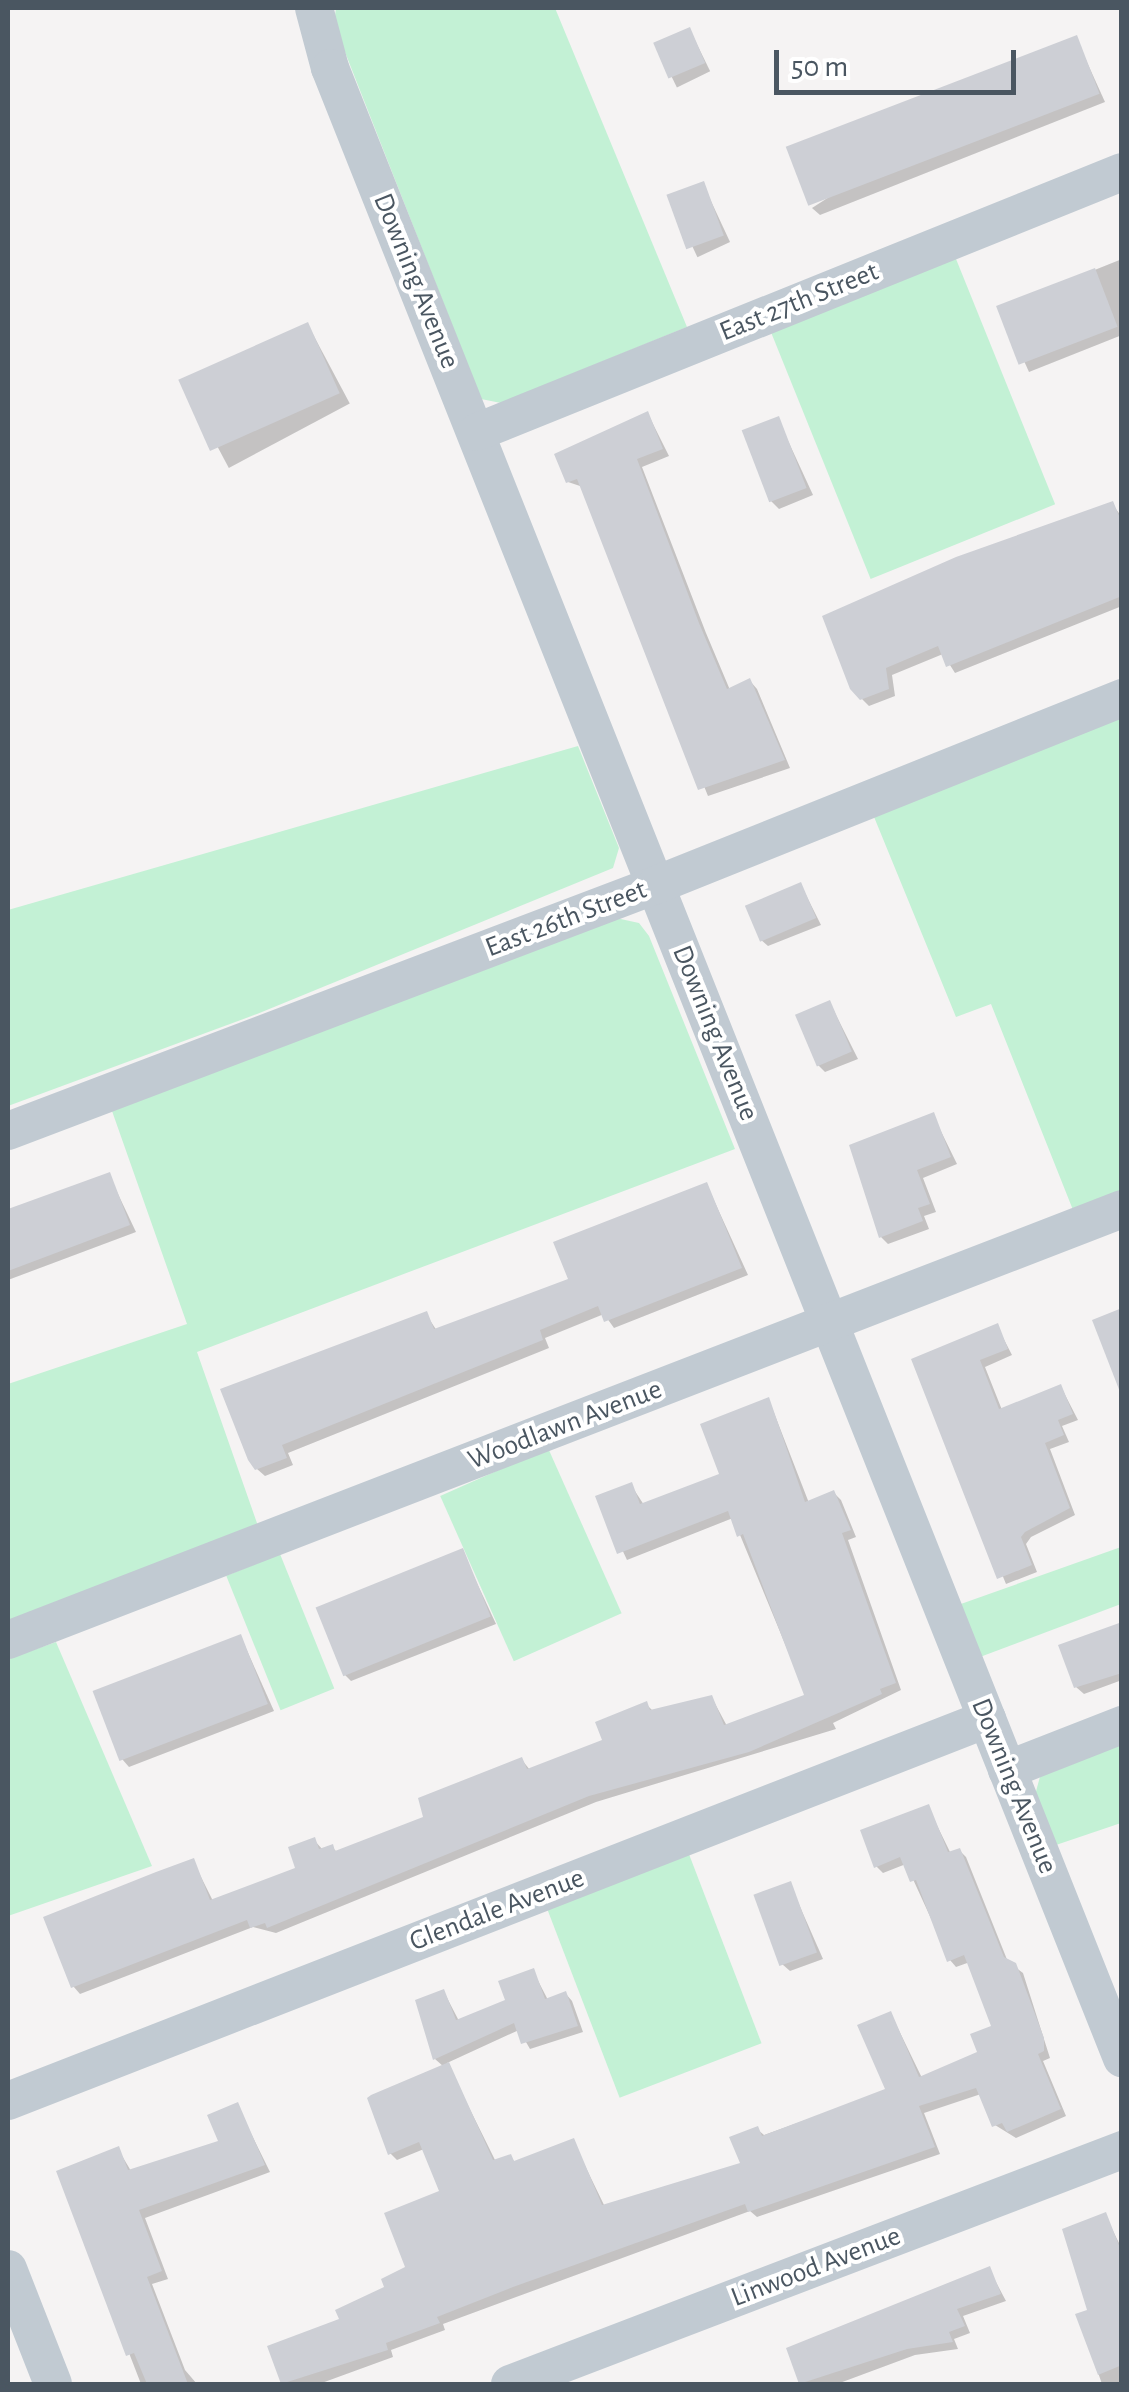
<!DOCTYPE html>
<style>
body{margin:0}
#map{position:relative;width:1129px;height:2392px;overflow:hidden;background:#f5f3f3;font-family:"Alegreya Sans",sans-serif}
div>[style]{position:absolute}
[style*='--x']{left:calc(var(--x)*1px);top:calc(var(--y)*1px);width:calc(var(--w)*1px);rotate:calc(var(--a)*1deg)}
.green>*{inset:0;background:#c3f1d5;transform-origin:0 0}
.shadow>*{inset:0;background:#0003;transform-origin:0 0}
.building>*{inset:0;background:#cdcfd5;transform-origin:0 0}
.minor>*{height:38px;margin:-19px;padding:0 19px;transform-origin:19px;border-radius:19px;background:#c1cad2}
span{translate:-50% -50%;white-space:nowrap;text-align:center;line-height:1.15;-webkit-text-stroke:8px #fff;paint-order:stroke}
.street-label{font-size:28px;color:#4a5661}
.frame{position:absolute;inset:0;border:10px solid #4a5661;pointer-events:none}
.scale{position:absolute;left:774px;top:50px;width:242px;height:45px;box-sizing:border-box;border:5px solid #4a5661;border-top:0;padding-left:12px;font-size:30px;line-height:35px;white-space:nowrap;color:#4a5661;-webkit-text-stroke:8px #fff;paint-order:stroke}
</style>
<div id="map">
<div class="green">
<i style="clip-path:polygon(336px 8px,555px 8px,687px 327px,501px 403px,481px 399px,334px 24px)"></i>
<i style="left:954px;top:254px;width:270px;height:199px;rotate:68deg"></i>
<i style="clip-path:polygon(1121px 715px,1121px 1191px,1073px 1210px,991px 1004px,956px 1017px,872px 812px)"></i>
<i style="clip-path:polygon(578px 746px,619px 848px,613px 868px,257px 1014px,8px 1106px,8px 910px)"></i>
<i style="clip-path:polygon(616px 918px,639px 923px,649px 936px,735px 1149px,197px 1352px,258px 1526px,8px 1622px,8px 1384px,187px 1324px,112px 1111px)"></i>
<i style="left:548px;top:1448px;width:181px;height:118px;rotate:66deg"></i>
<i style="clip-path:polygon(1121px 1547px,1121px 1604px,980px 1657px,958px 1605px)"></i>
<i style="left:280px;top:1554px;width:145px;height:58px;rotate:68deg"></i>
<i style="clip-path:polygon(56px 1642px,152px 1866px,8px 1916px,8px 1659px)"></i>
<i style="clip-path:polygon(1121px 1741px,1121px 1823px,1056px 1845px,1035px 1795px,1041px 1773px)"></i>
<i style="left:687px;top:1849px;width:208px;height:152px;rotate:69deg"></i>
</div>
<div class="shadow">
<i style="left:690px;top:30px;width:46px;height:37px;rotate:64deg"></i>
<i style="clip-path:polygon(1076px 38px,1105px 102px,820px 215px,812px 208px)"></i>
<i style="left:703px;top:184px;width:64px;height:36px;rotate:65deg"></i>
<i style="clip-path:polygon(1122px 259px,1122px 335px,1029px 372px,1000px 308px)"></i>
<i style="left:308px;top:325px;width:89px;height:137px;rotate:62deg"></i>
<i style="clip-path:polygon(648px 414px,669px 456px,642px 467px,706px 633px,730px 690px,750px 681px,757px 689px,790px 768px,708px 796px,583px 487px,568px 482px)"></i>
<i style="clip-path:polygon(778px 419px,813px 495px,779px 509px,771px 501px)"></i>
<i style="clip-path:polygon(1112px 504px,1122px 517px,1122px 606px,955px 673px,943px 654px,892px 675px,895px 696px,869px 706px,862px 699px,825px 618px)"></i>
<i style="clip-path:polygon(801px 885px,821px 925px,768px 946px,760px 939px)"></i>
<i style="clip-path:polygon(830px 1003px,858px 1059px,825px 1072px,818px 1065px)"></i>
<i style="clip-path:polygon(933px 1115px,957px 1164px,923px 1178px,936px 1212px,924px 1216px,929px 1229px,888px 1244px,881px 1237px)"></i>
<i style="clip-path:polygon(109px 1175px,136px 1232px,8px 1280px,8px 1212px)"></i>
<i style="clip-path:polygon(707px 1185px,748px 1275px,614px 1328px,604px 1314px,545px 1338px,549px 1348px,288px 1453px,293px 1465px,265px 1476px,257px 1469px,223px 1391px,426px 1314px,437px 1331px,571px 1281px)"></i>
<i style="clip-path:polygon(997px 1326px,1012px 1355px,985px 1367px,1002px 1410px,1061px 1387px,1078px 1420px,1062px 1426px,1069px 1442px,1050px 1449px,1075px 1515px,1031px 1537px,1026px 1544px,1037px 1572px,1006px 1584px,914px 1361px)"></i>
<i style="clip-path:polygon(769px 1400px,809px 1503px,834px 1493px,841px 1500px,856px 1537px,848px 1540px,901px 1690px,833px 1723px,836px 1729px,596px 1802px,276px 1933px,253px 1927px,80px 1994px,73px 1986px,193px 1861px,213px 1901px,299px 1869px,314px 1840px,323px 1850px,332px 1847px,338px 1853px,426px 1818px,522px 1760px,530px 1770px,605px 1742px,646px 1704px,653px 1711px,712px 1698px,727px 1726px,807px 1697px,733px 1518px,627px 1560px,598px 1498px,631px 1485px,644px 1505px,722px 1476px)"></i>
<i style="clip-path:polygon(462px 1551px,496px 1624px,351px 1681px,344px 1674px)"></i>
<i style="clip-path:polygon(1122px 1624px,1122px 1680px,1084px 1694px,1076px 1687px)"></i>
<i style="clip-path:polygon(241px 1637px,274px 1711px,129px 1767px,122px 1759px)"></i>
<i style="clip-path:polygon(928px 1807px,951px 1854px,959px 1850px,966px 1857px,1008px 1962px,1023px 1973px,1050px 2058px,1043px 2061px,1066px 2116px,1016px 2138px,995px 2125px,981px 2094px,924px 2113px,940px 2154px,757px 2217px,750px 2211px,443px 2324px,445px 2330px,391px 2350px,393px 2357px,319px 2384px,287px 2384px,270px 2347px,342px 2320px,388px 2288px,408px 2268px,442px 2193px,424px 2149px,397px 2160px,390px 2153px,444px 2067px,435px 2059px,444px 1992px,459px 2021px,508px 2002px,533px 1971px,548px 2000px,566px 1994px,572px 2001px,583px 2032px,530px 2049px,519px 2030px,447px 2063px,496px 2162px,510px 2157px,516px 2163px,573px 2141px,605px 2207px,744px 2164px,757px 2129px,764px 2135px,889px 2090px,891px 2014px,922px 2078px,980px 2054px,994px 2027px,970px 1962px,956px 1967px,950px 1960px,906px 1864px,883px 1873px,876px 1866px)"></i>
<i style="clip-path:polygon(790px 1884px,823px 1959px,790px 1971px,782px 1964px)"></i>
<i style="clip-path:polygon(237px 2105px,270px 2172px,145px 2218px,168px 2279px,152px 2284px,185px 2370px,197px 2384px,141px 2384px,59px 2172px,118px 2149px,131px 2171px,222px 2142px)"></i>
<i style="clip-path:polygon(1105px 2215px,1122px 2249px,1122px 2384px,1102px 2384px,1078px 2316px,1090px 2311px)"></i>
<i style="clip-path:polygon(989px 2269px,1006px 2301px,963px 2316px,970px 2333px,954px 2339px,958px 2349px,915px 2355px,837px 2384px,802px 2384px,790px 2350px)"></i>
</div>
<div class="building">
<i style="left:690px;top:27px;width:39px;height:40px;rotate:67deg"></i>
<i style="left:1077px;top:35px;width:63px;height:312px;rotate:69deg"></i>
<i style="left:704px;top:181px;width:58px;height:40px;rotate:70deg"></i>
<i style="left:1095px;top:268px;width:63px;height:106px;rotate:69deg"></i>
<i style="left:308px;top:322px;width:78px;height:142px;rotate:66deg"></i>
<i style="clip-path:polygon(648px 411px,663px 449px,637px 459px,699px 623px,727px 689px,750px 678px,785px 760px,698px 790px,577px 479px,566px 483px,554px 454px)"></i>
<i style="left:779px;top:416px;width:77px;height:40px;rotate:69deg"></i>
<i style="clip-path:polygon(1113px 501px,1122px 523px,1122px 596px,946px 667px,938px 646px,886px 668px,889px 689px,860px 700px,850px 689px,822px 616px,956px 557px)"></i>
<i style="left:801px;top:882px;width:39px;height:61px;rotate:67deg"></i>
<i style="left:830px;top:1000px;width:56px;height:38px;rotate:67deg"></i>
<i style="clip-path:polygon(934px 1112px,951px 1157px,917px 1170px,930px 1204px,918px 1208px,923px 1221px,879px 1238px,849px 1145px)"></i>
<i style="clip-path:polygon(110px 1172px,130px 1225px,8px 1271px,8px 1209px)"></i>
<i style="clip-path:polygon(707px 1182px,742px 1268px,604px 1322px,598px 1306px,540px 1330px,543px 1340px,282px 1445px,287px 1458px,255px 1470px,248px 1460px,220px 1389px,427px 1311px,434px 1329px,568px 1279px,553px 1242px)"></i>
<i style="clip-path:polygon(1122px 1308px,1122px 1392px,1120px 1392px,1092px 1320px)"></i>
<i style="clip-path:polygon(998px 1323px,1008px 1349px,980px 1360px,999px 1409px,1061px 1384px,1073px 1414px,1058px 1420px,1064px 1435px,1045px 1443px,1070px 1508px,1025px 1532px,1021px 1537px,1032px 1565px,997px 1579px,911px 1359px)"></i>
<i style="clip-path:polygon(769px 1397px,805px 1502px,834px 1490px,851px 1530px,842px 1533px,896px 1683px,880px 1689px,882px 1694px,749px 1752px,589px 1796px,267px 1928px,265px 1923px,250px 1928px,247px 1920px,71px 1988px,43px 1917px,156px 1872px,194px 1858px,210px 1900px,295px 1868px,288px 1847px,315px 1837px,319px 1849px,333px 1844px,335px 1851px,423px 1817px,418px 1798px,522px 1757px,527px 1769px,602px 1740px,595px 1722px,647px 1701px,650px 1710px,712px 1695px,724px 1725px,804px 1695px,743px 1534px,737px 1537px,728px 1511px,617px 1554px,595px 1496px,632px 1482px,640px 1504px,719px 1474px,700px 1424px)"></i>
<i style="left:463px;top:1548px;width:74px;height:159px;rotate:68deg"></i>
<i style="clip-path:polygon(1122px 1622px,1122px 1673px,1074px 1688px,1058px 1645px)"></i>
<i style="left:241px;top:1634px;width:75px;height:159px;rotate:69deg"></i>
<i style="clip-path:polygon(929px 1804px,948px 1852px,960px 1848px,1004px 1957px,1016px 1963px,1044px 2038px,1044px 2051px,1038px 2054px,1061px 2109px,1007px 2132px,1002px 2123px,992px 2127px,976px 2088px,919px 2106px,935px 2147px,748px 2212px,745px 2204px,513px 2287px,437px 2317px,440px 2323px,386px 2343px,388px 2350px,281px 2384px,267px 2346px,339px 2319px,335px 2310px,384px 2287px,381px 2279px,405px 2267px,384px 2213px,439px 2191px,419px 2142px,388px 2155px,367px 2098px,371px 2095px,449px 2062px,493px 2160px,511px 2154px,514px 2161px,574px 2138px,602px 2205px,740px 2163px,729px 2137px,758px 2126px,762px 2136px,885px 2089px,857px 2025px,891px 2011px,919px 2077px,977px 2052px,970px 2034px,991px 2026px,964px 1955px,947px 1962px,916px 1880px,910px 1882px,900px 1857px,874px 1868px,860px 1830px)"></i>
<i style="left:791px;top:1881px;width:76px;height:40px;rotate:70deg"></i>
<i style="clip-path:polygon(534px 1968px,545px 1999px,566px 1991px,578px 2026px,521px 2044px,514px 2023px,433px 2060px,415px 2000px,444px 1989px,456px 2020px,505px 2000px,498px 1981px)"></i>
<i style="clip-path:polygon(238px 2102px,265px 2165px,139px 2210px,162px 2271px,147px 2277px,188px 2384px,147px 2384px,134px 2353px,126px 2356px,56px 2171px,119px 2146px,128px 2170px,218px 2141px,207px 2115px)"></i>
<i style="clip-path:polygon(1106px 2212px,1122px 2253px,1122px 2365px,1098px 2375px,1075px 2314px,1087px 2310px,1062px 2229px)"></i>
<i style="clip-path:polygon(990px 2266px,1001px 2294px,957px 2309px,965px 2326px,949px 2332px,953px 2342px,907px 2349px,799px 2384px,786px 2348px)"></i>
</div>
<div class="minor">
<i style="--x:314;--y:8;--w:62;--a:75.1"></i>
<i style="--x:330;--y:68;--w:2142;--a:68.3"></i>
<i style="--x:477;--y:432;--w:695;--a:-21.95"></i>
<i style="--x:8;--y:1131;--w:693;--a:-20.79"></i>
<i style="--x:656;--y:885;--w:502;--a:-21.86"></i>
<i style="--x:8;--y:1640;--w:1194;--a:-21.15"></i>
<i style="--x:1007;--y:1770;--w:123;--a:-21.4"></i>
<i style="--x:8;--y:2101;--w:1051;--a:-21.32"></i>
<i style="--x:8;--y:2269;--w:123;--a:68.6"></i>
<i style="--x:510;--y:2384;--w:655;--a:-20.92"></i>
</div>
<div class="street-label">
<span style="left:416px;top:281px;rotate:68deg">Downing Avenue</span>
<span style="left:799px;top:302px;rotate:-22deg">East 27th Street</span>
<span style="left:566px;top:919px;rotate:-21deg">East 26th Street</span>
<span style="left:715px;top:1033px;rotate:68deg">Downing Avenue</span>
<span style="left:565px;top:1425px;rotate:-21deg">Woodlawn Avenue</span>
<span style="left:1014px;top:1786px;rotate:68deg">Downing Avenue</span>
<span style="left:497px;top:1910px;rotate:-21deg">Glendale Avenue</span>
<span style="left:816px;top:2267px;rotate:-21deg">Linwood Avenue</span>
</div>
<div class="frame"></div>
<div class="scale">50 m</div>
</div>
